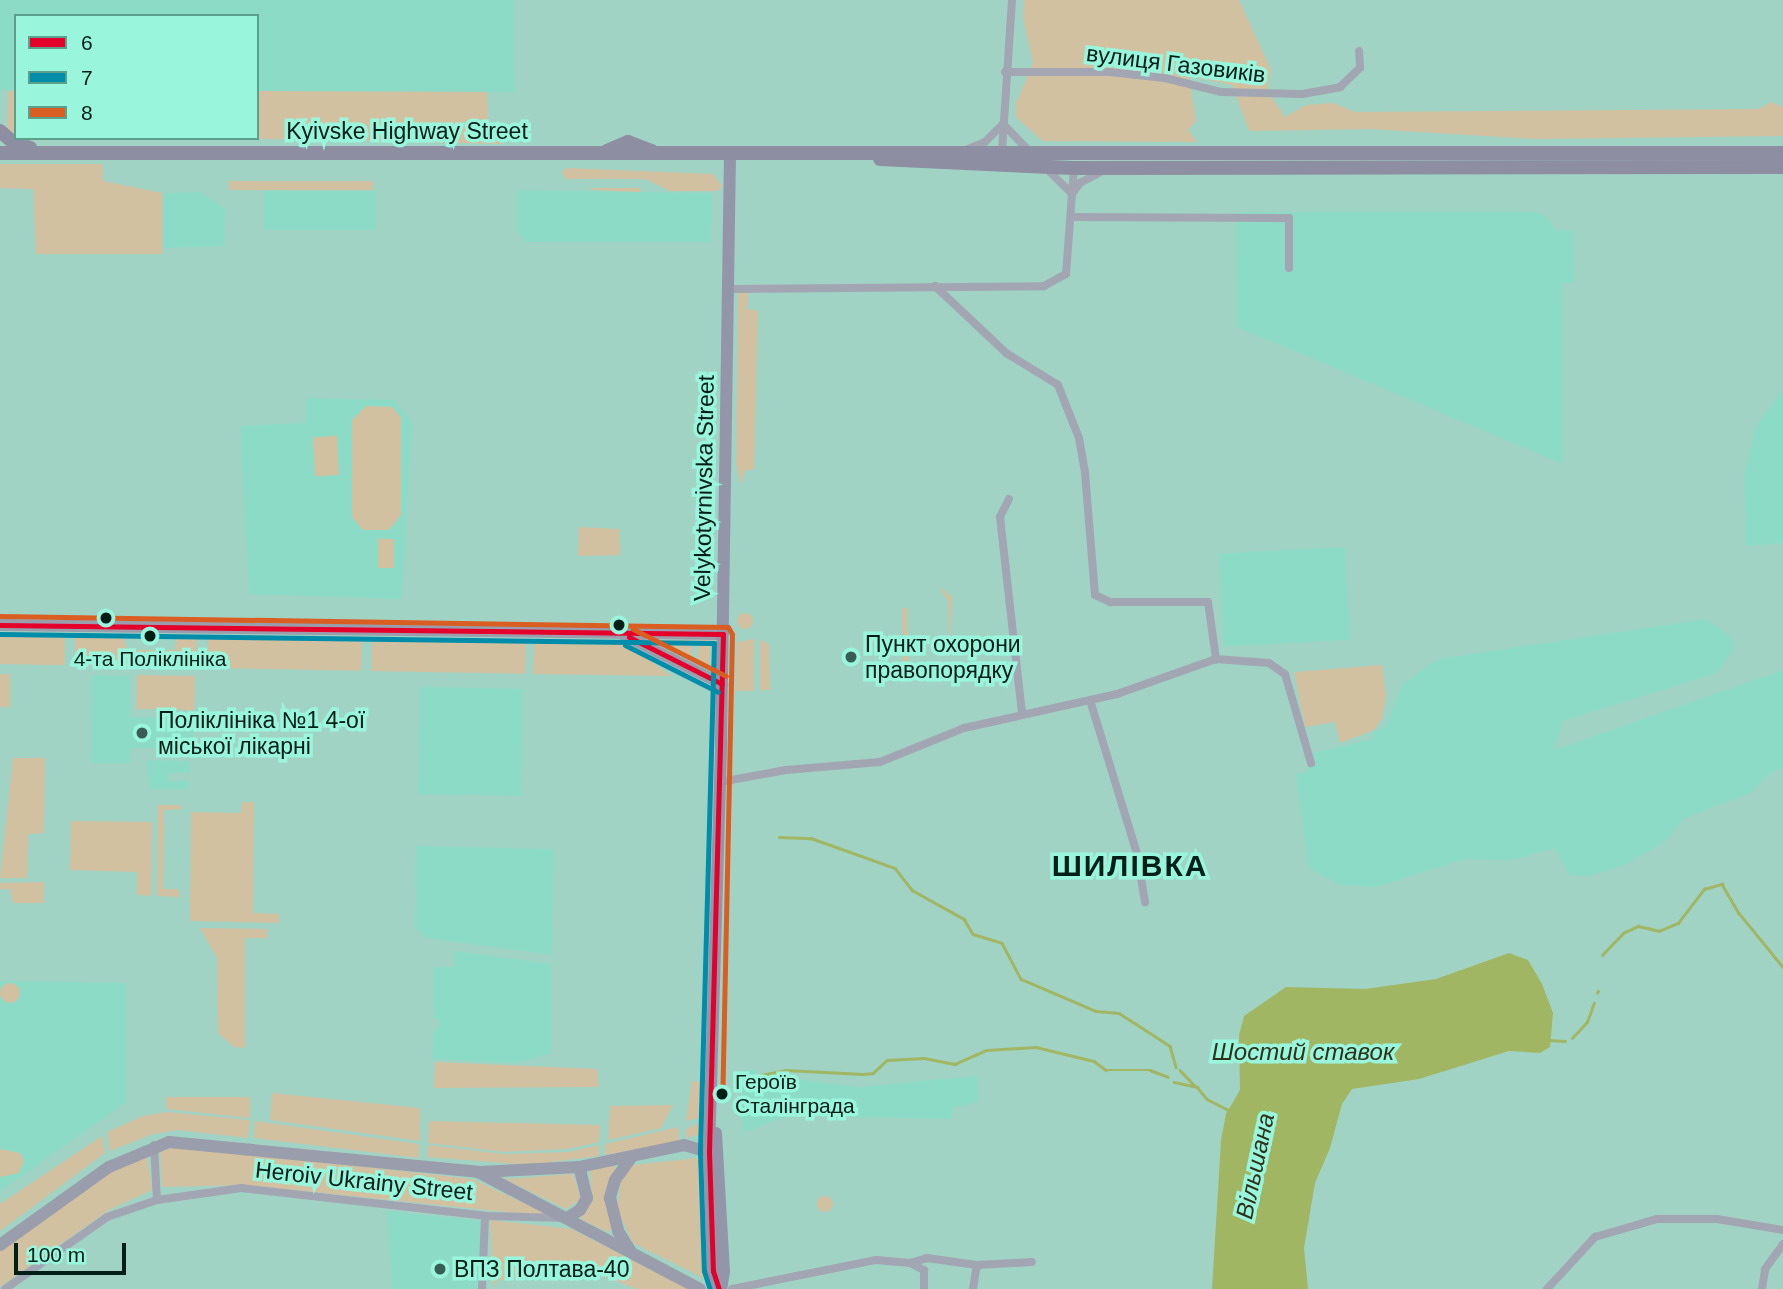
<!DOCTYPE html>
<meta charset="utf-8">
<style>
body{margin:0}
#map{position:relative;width:1783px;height:1289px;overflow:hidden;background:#a1d3c5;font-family:Helvetica,sans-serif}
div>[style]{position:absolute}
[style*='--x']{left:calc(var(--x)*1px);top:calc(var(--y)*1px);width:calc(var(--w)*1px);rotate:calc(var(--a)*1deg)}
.built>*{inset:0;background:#8cdbc6;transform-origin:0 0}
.green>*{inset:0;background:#d2c1a1;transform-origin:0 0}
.round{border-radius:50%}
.water>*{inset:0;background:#a0b663}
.stream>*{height:2.5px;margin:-1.25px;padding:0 1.25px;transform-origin:1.25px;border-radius:1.25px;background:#a0b663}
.street>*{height:8px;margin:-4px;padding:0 4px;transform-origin:4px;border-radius:4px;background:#a2a6b3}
.secondary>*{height:12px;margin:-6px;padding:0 6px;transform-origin:6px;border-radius:6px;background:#999dac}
.primary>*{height:12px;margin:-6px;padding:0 6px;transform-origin:6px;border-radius:6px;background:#9395a8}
.highway>*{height:14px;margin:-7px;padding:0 7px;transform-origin:7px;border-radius:7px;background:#8d8ea2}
.bus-1>*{height:5px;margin:-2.5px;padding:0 2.5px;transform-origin:2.5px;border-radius:2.5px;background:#e4002b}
.bus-2>*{height:5px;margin:-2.5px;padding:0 2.5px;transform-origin:2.5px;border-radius:2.5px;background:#008da9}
.bus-3>*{height:5px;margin:-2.5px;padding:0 2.5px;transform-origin:2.5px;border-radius:2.5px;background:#da5e21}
.dots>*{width:19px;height:19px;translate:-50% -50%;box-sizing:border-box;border:4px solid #99f5dc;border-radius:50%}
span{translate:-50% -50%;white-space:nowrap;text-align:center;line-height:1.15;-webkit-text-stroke:7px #99f5dc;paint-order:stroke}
.bus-label{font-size:21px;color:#011e17}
.left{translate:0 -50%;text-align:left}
.street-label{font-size:23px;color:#011e17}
.poi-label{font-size:23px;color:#011e17}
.water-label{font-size:24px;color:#2f321a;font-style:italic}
.district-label{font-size:30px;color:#011e17;font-weight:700;letter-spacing:2px}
.legend{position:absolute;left:14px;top:14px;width:245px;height:126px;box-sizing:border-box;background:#99f5dc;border:2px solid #5c9f8d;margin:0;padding:9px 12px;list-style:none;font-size:21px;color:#011e17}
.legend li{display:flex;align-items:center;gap:14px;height:35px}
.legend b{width:35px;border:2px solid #5c9f8d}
.scale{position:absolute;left:14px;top:1243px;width:112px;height:32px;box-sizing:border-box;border:4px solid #011e17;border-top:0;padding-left:9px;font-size:21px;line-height:24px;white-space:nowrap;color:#011e17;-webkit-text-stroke:5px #99f5dc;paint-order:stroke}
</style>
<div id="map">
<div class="built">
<i style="clip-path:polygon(0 0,514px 0,515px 92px,257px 91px,257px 16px,16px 16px,16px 90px,0 90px)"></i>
<i style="clip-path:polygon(517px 190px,712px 193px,711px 242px,526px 242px,517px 230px)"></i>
<i style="left:264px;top:191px;width:112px;height:39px"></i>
<i style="clip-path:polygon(199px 192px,225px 208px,224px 246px,164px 248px,164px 193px)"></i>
<i style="clip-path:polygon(1236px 212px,1532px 212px,1545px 215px,1555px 230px,1573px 231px,1574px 283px,1562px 283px,1563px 464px,1237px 327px)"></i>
<i style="clip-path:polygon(1783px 390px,1783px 543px,1746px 546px,1744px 476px,1756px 426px)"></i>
<i style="clip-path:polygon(306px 398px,393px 400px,412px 421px,402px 599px,249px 594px,240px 426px,306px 423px)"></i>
<i style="left:1345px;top:547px;width:93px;height:126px;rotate:87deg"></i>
<i style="clip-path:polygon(1706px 619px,1733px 638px,1734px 648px,1717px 673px,1563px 721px,1554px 750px,1783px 670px,1783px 768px,1768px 774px,1752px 792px,1683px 819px,1667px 840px,1625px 865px,1589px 876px,1569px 875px,1555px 848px,1512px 860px,1464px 859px,1376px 887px,1339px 885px,1309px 868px,1296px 774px,1306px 772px,1314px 753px,1374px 739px,1373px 732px,1384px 728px,1403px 684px,1438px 659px)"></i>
<i style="clip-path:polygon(92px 675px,130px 676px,130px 717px,193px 718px,193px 748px,130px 748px,130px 763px,91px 763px)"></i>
<i style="left:420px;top:687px;width:103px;height:107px;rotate:1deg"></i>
<i style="clip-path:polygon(146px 760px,190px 761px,190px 773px,168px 773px,168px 781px,189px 781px,188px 789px,150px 789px)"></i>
<i style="clip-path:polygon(416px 846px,554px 849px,552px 955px,426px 938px,415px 927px)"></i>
<i style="clip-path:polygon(454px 951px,551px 964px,551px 1053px,518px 1063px,432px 1059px,433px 1032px,440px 1026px,439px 1019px,433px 1018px,434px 967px,454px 967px)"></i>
<i style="clip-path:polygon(0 981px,125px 983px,125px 1103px,0 1191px)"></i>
<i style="clip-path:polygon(755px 1069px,758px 1083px,788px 1078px,859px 1087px,977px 1076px,979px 1102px,952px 1108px,951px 1119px,798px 1116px,776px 1119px,747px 1132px,743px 1131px,738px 1072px)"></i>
<i style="clip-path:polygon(387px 1211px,481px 1221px,478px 1289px,392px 1289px)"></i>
</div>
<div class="green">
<i style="clip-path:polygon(1024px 0,1239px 0,1271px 70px,1267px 90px,1285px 117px,1306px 105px,1333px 103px,1355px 112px,1759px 109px,1771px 102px,1783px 107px,1783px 136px,1535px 139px,1370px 129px,1249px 131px,1232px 85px,1189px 76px,1196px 121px,1188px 130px,1197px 142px,1042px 141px,1016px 117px,1016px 103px,1033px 63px,1023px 18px)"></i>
<i style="clip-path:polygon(8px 91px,16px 91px,16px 138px,141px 138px,17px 139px,13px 136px,9px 132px,7px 127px)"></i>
<i style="clip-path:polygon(257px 91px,487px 92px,488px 119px,503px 144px,214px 138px,257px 138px)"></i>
<i style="clip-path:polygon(0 164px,102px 164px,103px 181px,162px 193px,162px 254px,36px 254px,33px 189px,0 188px)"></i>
<i style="clip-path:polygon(567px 168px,713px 174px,722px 186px,718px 191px,670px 191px,645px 179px,566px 179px,562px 172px)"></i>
<i style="left:229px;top:181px;width:144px;height:9px"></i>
<i style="clip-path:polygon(640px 188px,640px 192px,591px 190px,592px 188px)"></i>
<i style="clip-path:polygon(738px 292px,748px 292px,747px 309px,758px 311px,754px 469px,745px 471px,741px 484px,736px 464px)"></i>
<i style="clip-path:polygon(366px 406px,392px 407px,401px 417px,401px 515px,389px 530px,363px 530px,352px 517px,352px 420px)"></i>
<i style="left:337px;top:436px;width:39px;height:24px;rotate:87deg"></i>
<i style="clip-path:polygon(579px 527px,619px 529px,620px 555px,578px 556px)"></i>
<i style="left:378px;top:539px;width:16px;height:29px"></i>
<i style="clip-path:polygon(938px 586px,952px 597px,950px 647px,948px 601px)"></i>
<i style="left:907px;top:608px;width:66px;height:5px;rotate:89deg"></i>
<i class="round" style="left:737px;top:613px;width:16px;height:16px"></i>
<i style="left:0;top:632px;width:65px;height:32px;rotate:1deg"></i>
<i style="clip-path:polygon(75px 634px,123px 634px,127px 650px,175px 650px,177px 635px,197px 635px,196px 668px,75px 665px)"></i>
<i style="left:208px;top:635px;width:154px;height:33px;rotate:1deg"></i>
<i style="left:372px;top:637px;width:154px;height:34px;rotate:1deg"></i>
<i style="clip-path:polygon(754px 639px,754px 691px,735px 691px,737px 642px)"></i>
<i style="clip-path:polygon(760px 639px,769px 645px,770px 690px,760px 690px)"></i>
<i style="clip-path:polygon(665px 640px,692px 640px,692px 659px,664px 646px)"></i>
<i style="clip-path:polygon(698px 640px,710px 640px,710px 668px,697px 663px)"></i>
<i style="clip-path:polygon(534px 641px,625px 643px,672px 676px,533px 674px)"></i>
<i style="clip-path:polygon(1382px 665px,1386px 695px,1382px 719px,1374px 730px,1340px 743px,1335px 722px,1305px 727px,1294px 672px)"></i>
<i style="left:0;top:674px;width:10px;height:33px"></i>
<i style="left:137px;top:675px;width:58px;height:34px;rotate:1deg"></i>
<i style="clip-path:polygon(13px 758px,45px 758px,44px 833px,28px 834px,27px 878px,0 878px)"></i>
<i style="clip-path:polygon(242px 802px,254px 802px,253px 913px,279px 914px,279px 923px,190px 921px,191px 812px,241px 813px)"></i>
<i style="clip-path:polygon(158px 805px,181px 805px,181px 809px,164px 810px,163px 889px,179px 889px,179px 897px,157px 896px)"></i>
<i style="clip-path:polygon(71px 821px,152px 822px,151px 896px,137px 895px,137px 872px,70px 870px)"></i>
<i style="clip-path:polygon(44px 882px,44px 903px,13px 903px,10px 889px,0 889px,0 883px)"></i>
<i style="clip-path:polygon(200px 928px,267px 929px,267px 938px,245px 938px,245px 1048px,234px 1047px,218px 1033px,217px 958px)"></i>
<i class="round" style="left:0;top:983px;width:20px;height:20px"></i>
<i style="clip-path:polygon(435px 1062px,597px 1069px,598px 1087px,434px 1088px)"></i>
<i style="clip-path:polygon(692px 1081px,703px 1082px,702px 1118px,686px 1121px)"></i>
<i style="clip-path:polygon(272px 1093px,420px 1108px,420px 1141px,270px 1120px)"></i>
<i style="clip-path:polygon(166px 1097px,250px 1097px,250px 1118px,167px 1109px)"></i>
<i style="clip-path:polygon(673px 1105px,661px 1128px,608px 1140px,610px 1106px)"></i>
<i style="clip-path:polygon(167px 1112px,250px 1120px,248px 1138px,178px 1130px,153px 1134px,110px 1151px,107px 1132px,143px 1116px)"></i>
<i style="clip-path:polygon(255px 1121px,419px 1144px,419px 1158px,254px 1138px)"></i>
<i style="clip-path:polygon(429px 1121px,600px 1125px,599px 1142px,567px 1149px,505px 1152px,428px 1143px)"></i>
<i style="clip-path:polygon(703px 1121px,702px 1134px,686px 1138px,686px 1129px)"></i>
<i style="clip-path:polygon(678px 1127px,679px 1141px,605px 1155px,605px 1144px)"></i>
<i style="clip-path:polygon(102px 1136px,105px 1153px,0 1231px,0 1204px)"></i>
<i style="clip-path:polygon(428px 1145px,505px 1154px,568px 1152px,599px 1145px,599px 1156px,528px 1165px,427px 1157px)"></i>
<i style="clip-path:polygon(183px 1146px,472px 1179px,554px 1217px,245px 1185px,162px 1187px,160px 1151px)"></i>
<i style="clip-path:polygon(0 1149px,20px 1153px,24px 1161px,19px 1173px,0 1177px)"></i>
<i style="clip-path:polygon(147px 1154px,152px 1190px,109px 1210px,0 1287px,0 1249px,108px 1172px)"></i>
<i style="clip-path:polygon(697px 1158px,702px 1162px,707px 1280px,633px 1243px,617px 1209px,621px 1180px,633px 1165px)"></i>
<i style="clip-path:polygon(615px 1165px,613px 1228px,608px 1232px,582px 1220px,581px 1214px,592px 1198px,590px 1171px)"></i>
<i style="clip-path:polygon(573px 1174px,581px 1199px,566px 1209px,504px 1179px)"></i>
<i class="round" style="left:817px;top:1196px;width:16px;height:16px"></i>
<i style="clip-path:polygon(490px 1220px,572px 1229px,688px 1289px,637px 1289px,597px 1274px,497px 1280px,494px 1289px)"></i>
</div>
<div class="water">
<i style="clip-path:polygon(1509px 953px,1528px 960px,1542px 984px,1553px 1013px,1550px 1047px,1540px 1053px,1509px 1051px,1419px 1079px,1352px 1089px,1342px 1104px,1330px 1148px,1315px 1183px,1304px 1248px,1308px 1289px,1212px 1289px,1221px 1140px,1226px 1114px,1240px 1090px,1239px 1035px,1244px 1016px,1286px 987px,1365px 989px,1436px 979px)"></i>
</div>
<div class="stream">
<i style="--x:779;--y:837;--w:32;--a:2"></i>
<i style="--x:811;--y:838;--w:89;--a:19.7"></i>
<i style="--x:895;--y:868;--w:28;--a:52"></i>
<i style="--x:912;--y:890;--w:60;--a:29.1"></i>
<i style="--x:964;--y:919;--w:17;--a:59"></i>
<i style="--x:973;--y:934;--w:30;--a:17"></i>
<i style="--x:1002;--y:943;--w:41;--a:62.2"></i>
<i style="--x:1021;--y:979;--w:82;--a:23.1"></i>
<i style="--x:1096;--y:1011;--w:23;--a:5"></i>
<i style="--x:1119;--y:1013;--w:61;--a:32.9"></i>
<i style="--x:1170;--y:1046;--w:22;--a:74"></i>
<i style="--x:1602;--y:955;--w:30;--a:-46"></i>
<i style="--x:1623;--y:933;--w:17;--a:-25"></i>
<i style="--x:1638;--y:926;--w:22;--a:13"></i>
<i style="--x:1659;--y:931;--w:21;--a:-23"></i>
<i style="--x:1678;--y:923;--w:43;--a:-52.6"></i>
<i style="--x:1704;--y:889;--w:19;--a:-16"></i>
<i style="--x:1722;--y:884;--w:34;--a:60"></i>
<i style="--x:1739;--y:913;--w:70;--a:50.8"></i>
<i style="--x:1597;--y:993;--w:2;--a:-63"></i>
<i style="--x:1572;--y:1038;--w:22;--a:-47"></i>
<i style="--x:1587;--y:1022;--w:20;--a:-70"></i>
<i style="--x:1547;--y:1040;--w:18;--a:3"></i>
<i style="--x:1180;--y:1070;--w:21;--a:47"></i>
<i style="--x:761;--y:1075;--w:25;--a:-11"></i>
<i style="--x:786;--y:1070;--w:77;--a:3"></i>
<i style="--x:863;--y:1074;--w:10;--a:-6"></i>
<i style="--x:873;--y:1073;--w:19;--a:-43"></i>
<i style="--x:887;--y:1060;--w:37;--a:-3"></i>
<i style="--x:924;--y:1058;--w:32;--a:11"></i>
<i style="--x:955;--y:1064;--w:34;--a:-24"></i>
<i style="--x:986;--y:1050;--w:50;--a:-3.4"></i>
<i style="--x:1036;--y:1047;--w:60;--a:13.6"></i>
<i style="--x:1094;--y:1061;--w:15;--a:37"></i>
<i style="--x:1106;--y:1070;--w:44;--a:0"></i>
<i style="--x:1150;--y:1070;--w:19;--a:21"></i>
<i style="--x:1174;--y:1082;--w:24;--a:12"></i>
<i style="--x:1197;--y:1087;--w:16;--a:50"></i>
<i style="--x:1207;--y:1099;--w:25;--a:27"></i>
</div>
<div class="street">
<i style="--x:1005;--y:72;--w:104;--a:0"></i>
<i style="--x:1109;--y:72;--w:56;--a:6.1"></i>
<i style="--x:1165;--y:78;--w:58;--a:14"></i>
<i style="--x:1221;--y:92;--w:81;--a:1.4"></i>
<i style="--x:1302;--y:94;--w:39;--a:-10"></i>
<i style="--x:1340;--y:87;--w:28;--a:-44"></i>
<i style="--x:1360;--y:68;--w:17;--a:-93"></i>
<i style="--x:968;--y:149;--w:18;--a:-22"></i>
<i style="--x:985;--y:142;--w:25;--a:-45"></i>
<i style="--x:1003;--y:124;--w:37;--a:46"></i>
<i style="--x:1002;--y:151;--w:151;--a:-86.2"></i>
<i style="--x:1048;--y:170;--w:34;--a:45"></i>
<i style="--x:1072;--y:194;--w:14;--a:-54"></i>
<i style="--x:1080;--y:183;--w:26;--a:-28"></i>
<i style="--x:1071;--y:217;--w:218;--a:0.3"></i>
<i style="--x:1289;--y:218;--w:50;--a:90"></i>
<i style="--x:935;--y:286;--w:98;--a:43.3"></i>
<i style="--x:1006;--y:353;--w:61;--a:31.6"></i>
<i style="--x:1058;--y:385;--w:57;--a:68.4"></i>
<i style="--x:1079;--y:438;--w:36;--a:80"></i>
<i style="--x:1085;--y:473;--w:122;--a:85.3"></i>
<i style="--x:1095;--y:595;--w:17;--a:25"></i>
<i style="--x:1110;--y:602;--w:98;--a:0"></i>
<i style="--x:1208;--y:602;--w:58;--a:82"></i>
<i style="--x:1216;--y:659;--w:53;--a:4.3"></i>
<i style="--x:1269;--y:663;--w:19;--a:35"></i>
<i style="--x:1285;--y:674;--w:93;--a:73.7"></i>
<i style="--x:728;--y:289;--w:316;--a:-0.5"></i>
<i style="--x:1044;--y:286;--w:25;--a:-29"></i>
<i style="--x:1066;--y:274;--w:107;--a:-85.7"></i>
<i style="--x:1009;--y:499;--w:20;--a:117"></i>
<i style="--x:1000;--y:517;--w:196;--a:83.6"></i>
<i style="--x:1090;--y:700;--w:161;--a:73"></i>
<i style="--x:1137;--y:854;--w:49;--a:80.5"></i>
<i style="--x:720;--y:782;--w:67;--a:-10.3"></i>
<i style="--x:786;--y:770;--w:94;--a:-4.9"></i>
<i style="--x:880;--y:762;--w:91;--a:-22"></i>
<i style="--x:964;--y:728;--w:157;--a:-12.5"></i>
<i style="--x:1117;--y:694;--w:105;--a:-19.5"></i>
<i style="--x:154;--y:1145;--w:55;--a:86.9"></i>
<i style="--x:910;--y:1263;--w:18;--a:-16"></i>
<i style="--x:927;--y:1258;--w:50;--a:8"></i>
<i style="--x:977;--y:1265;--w:55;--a:-3.1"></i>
<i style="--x:5;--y:1289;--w:125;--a:-35.2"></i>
<i style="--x:107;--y:1217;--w:53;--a:-18.8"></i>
<i style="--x:157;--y:1200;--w:85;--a:-8.1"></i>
<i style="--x:241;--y:1188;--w:246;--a:6.5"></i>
<i style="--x:485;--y:1216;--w:80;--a:1.4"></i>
<i style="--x:482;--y:1289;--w:73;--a:-87.6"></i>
<i style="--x:732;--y:1289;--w:147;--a:-11.4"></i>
<i style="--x:876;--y:1260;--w:34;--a:5"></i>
<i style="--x:910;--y:1263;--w:16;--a:27"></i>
<i style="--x:924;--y:1270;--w:19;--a:90"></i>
<i style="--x:973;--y:1289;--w:24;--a:-81"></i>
<i style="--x:1547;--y:1289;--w:71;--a:-47.3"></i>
<i style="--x:1595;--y:1237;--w:65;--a:-16.2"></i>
<i style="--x:1657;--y:1219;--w:60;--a:0"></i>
<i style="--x:1717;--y:1219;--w:67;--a:9.5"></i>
<i style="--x:1762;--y:1289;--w:20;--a:-81"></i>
<i style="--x:1765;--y:1269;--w:31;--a:-54"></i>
</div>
<div class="secondary">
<i style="--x:0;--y:625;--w:723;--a:0.71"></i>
<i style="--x:624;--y:635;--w:110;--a:26.6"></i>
<i style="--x:631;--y:1158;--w:27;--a:126"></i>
<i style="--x:615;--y:1180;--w:19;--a:106"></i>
<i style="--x:610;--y:1198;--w:34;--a:76"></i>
<i style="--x:618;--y:1231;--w:25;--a:58"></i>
<i style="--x:478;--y:1172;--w:251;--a:27.8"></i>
<i style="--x:567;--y:1218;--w:15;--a:-32"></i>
<i style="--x:580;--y:1210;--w:14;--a:-60"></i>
<i style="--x:587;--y:1198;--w:32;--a:-104"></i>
<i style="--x:0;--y:1245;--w:134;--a:-35.6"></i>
<i style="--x:109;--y:1167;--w:65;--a:-22.6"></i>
<i style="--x:169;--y:1142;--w:310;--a:5.5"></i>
<i style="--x:478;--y:1172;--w:101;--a:-2.8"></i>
<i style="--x:579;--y:1167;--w:107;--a:-11.8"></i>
<i style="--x:684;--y:1145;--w:26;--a:16"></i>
</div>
<div class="primary">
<i style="--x:716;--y:1133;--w:138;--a:86.7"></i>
<i style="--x:724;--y:1271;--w:18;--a:99"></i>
<i style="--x:719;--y:1289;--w:19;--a:-108"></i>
<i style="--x:713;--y:1271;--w:119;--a:-91.9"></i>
<i style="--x:709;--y:1152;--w:411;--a:-88.3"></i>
<i style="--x:721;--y:741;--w:587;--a:-89.12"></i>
</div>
<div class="highway">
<i style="--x:0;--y:131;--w:18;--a:41"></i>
<i style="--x:14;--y:143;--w:17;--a:17"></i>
<i style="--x:607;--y:151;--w:23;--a:-23"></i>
<i style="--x:628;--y:142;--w:26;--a:21"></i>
<i style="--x:0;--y:153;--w:1783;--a:0"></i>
<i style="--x:880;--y:159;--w:193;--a:2.7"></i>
<i style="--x:1073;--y:168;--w:710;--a:-0.08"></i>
</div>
<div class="bus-1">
<i style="--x:0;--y:625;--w:723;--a:0.71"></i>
<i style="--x:723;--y:634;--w:518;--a:91.55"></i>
<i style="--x:709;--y:1152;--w:119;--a:88.1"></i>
<i style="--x:713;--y:1271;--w:19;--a:72"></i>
<i style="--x:629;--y:637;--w:104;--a:26.8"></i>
</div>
<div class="bus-2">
<i style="--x:0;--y:634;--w:714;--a:0.72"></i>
<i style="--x:714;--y:643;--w:509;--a:91.58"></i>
<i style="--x:700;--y:1152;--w:119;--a:88.1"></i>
<i style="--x:704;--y:1271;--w:19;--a:72"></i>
<i style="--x:625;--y:645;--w:104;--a:26.8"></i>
</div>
<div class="bus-3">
<i style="--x:0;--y:616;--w:728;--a:0.87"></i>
<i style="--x:728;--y:627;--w:8;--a:60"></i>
<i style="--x:732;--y:634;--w:460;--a:91.2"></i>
<i style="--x:633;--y:629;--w:104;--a:26.8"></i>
</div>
<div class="dots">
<i style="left:106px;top:618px;background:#011e17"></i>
<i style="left:619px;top:625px;background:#011e17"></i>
<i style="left:150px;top:636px;background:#011e17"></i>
<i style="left:851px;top:657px;background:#395d54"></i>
<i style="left:142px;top:733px;background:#395d54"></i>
<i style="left:722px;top:1094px;background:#011e17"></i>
<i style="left:440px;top:1269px;background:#395d54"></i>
</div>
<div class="bus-label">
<span style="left:150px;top:659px">4-та Поліклініка</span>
<span class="left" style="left:735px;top:1094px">Героїв<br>Сталінграда</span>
</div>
<div class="street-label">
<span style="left:1176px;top:64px;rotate:7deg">вулиця Газовиків</span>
<span style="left:407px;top:131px">Kyivske Highway Street</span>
<span style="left:704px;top:488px;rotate:-89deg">Velykotyrnivska Street</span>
<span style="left:364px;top:1181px;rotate:6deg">Heroiv Ukrainy Street</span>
</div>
<div class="poi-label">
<span class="left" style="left:865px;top:657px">Пункт охорони<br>правопорядку</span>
<span class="left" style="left:158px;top:733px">Поліклініка №1 4-ої<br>міської лікарні</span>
<span class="left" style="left:454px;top:1269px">ВПЗ Полтава-40</span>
</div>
<div class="water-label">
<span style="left:1303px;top:1052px">Шостий ставок</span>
<span style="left:1255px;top:1166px;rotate:-78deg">Вільшана</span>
</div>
<div class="district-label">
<span style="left:1130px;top:866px">ШИЛІВКА</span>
</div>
<ul class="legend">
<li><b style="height:9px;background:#e4002b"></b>6</li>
<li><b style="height:9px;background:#008da9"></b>7</li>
<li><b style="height:9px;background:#da5e21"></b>8</li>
</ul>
<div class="scale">100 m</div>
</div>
